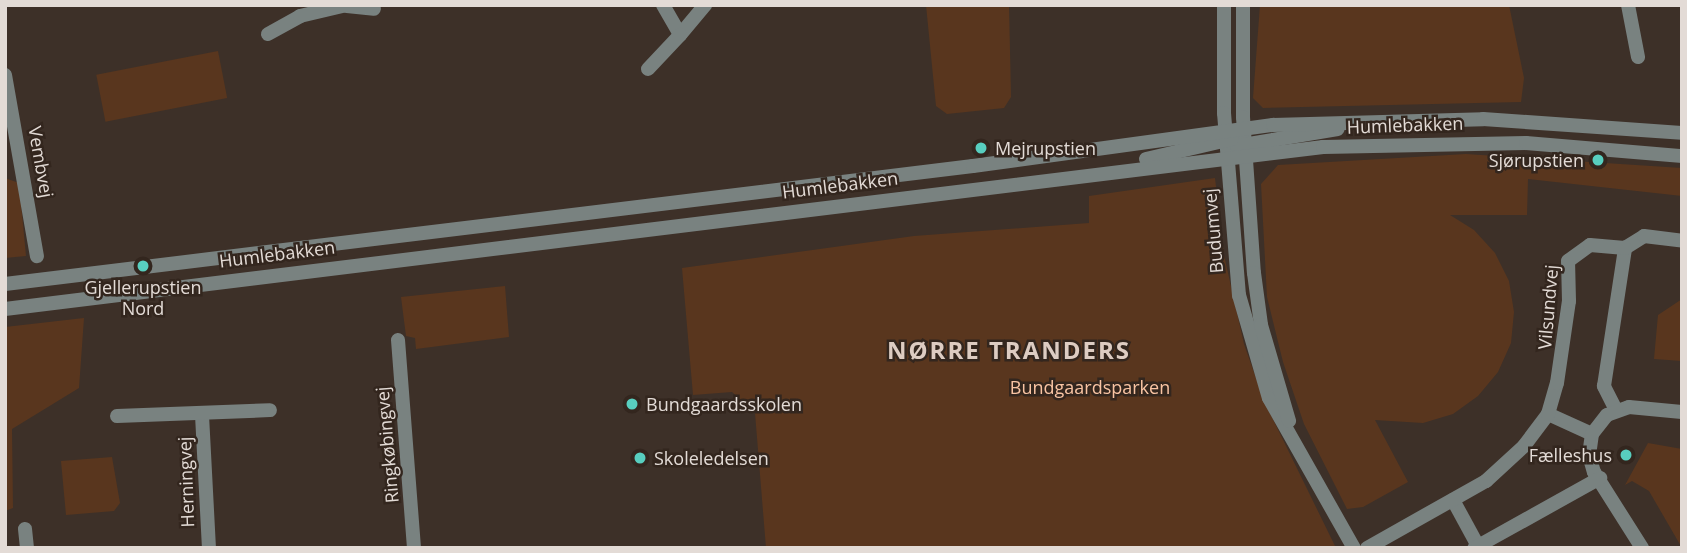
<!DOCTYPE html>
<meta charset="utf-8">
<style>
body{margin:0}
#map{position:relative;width:1687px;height:553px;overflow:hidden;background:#3d3028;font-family:"Open Sans",sans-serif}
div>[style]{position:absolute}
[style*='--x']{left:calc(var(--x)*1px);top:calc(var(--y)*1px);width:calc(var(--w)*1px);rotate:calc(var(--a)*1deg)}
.green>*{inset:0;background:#59361e;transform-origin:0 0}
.minor>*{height:14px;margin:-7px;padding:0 7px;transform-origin:7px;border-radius:7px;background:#798280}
.tertiary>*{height:14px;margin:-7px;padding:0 7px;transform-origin:7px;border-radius:7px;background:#798280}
.dots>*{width:19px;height:19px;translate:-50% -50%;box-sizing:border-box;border:4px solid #33261e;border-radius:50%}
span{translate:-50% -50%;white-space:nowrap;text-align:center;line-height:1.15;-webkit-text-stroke:5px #33261e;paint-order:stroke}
.street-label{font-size:18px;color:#e3dbd6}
.poi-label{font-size:18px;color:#e3dbd6}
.left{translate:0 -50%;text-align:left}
.right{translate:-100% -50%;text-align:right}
.park-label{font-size:18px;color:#f9c4a3}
.district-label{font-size:24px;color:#ddccc2;font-weight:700;letter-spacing:2px}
.frame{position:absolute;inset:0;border:7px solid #e3dbd6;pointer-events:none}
</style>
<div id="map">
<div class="green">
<i style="clip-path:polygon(926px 5px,1009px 5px,1011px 97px,1004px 108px,947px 114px,936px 106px)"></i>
<i style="clip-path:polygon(1260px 5px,1509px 5px,1524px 78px,1521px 102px,1263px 108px,1253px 98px)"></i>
<i style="left:218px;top:51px;width:48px;height:124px;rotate:79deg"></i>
<i style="clip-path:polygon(1466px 154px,1682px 168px,1682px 196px,1528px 179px,1527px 215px,1450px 215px,1474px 230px,1495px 253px,1509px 281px,1514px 312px,1511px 343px,1498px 372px,1478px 396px,1453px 414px,1423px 423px,1375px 420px,1408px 482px,1363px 507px,1347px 509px,1304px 424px,1283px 362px,1267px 297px,1261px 184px,1278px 165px)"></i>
<i style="clip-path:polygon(5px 178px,19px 183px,26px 256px,5px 258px)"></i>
<i style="clip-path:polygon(1215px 178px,1224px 255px,1244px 344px,1264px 401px,1336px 548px,766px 548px,755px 413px,732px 392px,693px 395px,682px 268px,914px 236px,1089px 223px,1089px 196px)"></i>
<i style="clip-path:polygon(505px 286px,509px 337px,416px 349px,415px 338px,406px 336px,401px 297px)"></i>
<i style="clip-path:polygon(1682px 299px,1682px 361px,1654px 359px,1658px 315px)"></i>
<i style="clip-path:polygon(84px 318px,79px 388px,12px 429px,13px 508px,5px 511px,5px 327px)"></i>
<i style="clip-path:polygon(1648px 443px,1682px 449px,1682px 548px,1649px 491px,1632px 481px,1625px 485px)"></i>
<i style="clip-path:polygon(112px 457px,120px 503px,114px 511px,66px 515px,61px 461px)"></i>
</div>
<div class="minor">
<i style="--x:663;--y:5;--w:34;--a:60"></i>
<i style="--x:680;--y:35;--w:39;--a:-50"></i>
<i style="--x:1628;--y:5;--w:53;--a:79.1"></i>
<i style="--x:347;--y:6;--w:27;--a:6"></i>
<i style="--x:268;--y:34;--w:37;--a:-29"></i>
<i style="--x:300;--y:16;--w:48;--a:-13.2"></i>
<i style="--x:648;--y:69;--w:47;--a:-46.7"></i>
<i style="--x:5;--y:75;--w:184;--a:80"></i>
<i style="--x:398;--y:340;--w:209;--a:85.6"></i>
<i style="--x:1616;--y:410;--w:27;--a:-117"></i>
<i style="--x:1604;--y:386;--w:140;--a:-81.3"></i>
<i style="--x:1625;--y:248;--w:22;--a:-32"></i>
<i style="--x:1644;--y:236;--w:38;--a:7"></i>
<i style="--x:1548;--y:414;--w:48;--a:24.4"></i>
<i style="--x:1592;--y:434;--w:21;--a:98"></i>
<i style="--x:1589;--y:455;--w:18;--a:74"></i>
<i style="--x:1594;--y:472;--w:90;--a:57.7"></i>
<i style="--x:202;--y:415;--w:133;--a:87"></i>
<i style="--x:117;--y:416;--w:153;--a:-2.2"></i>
<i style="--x:1592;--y:434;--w:24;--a:-52"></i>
<i style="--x:1607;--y:415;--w:23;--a:-20"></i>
<i style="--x:1629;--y:407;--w:53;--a:5.4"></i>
<i style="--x:1453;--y:500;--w:52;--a:61.5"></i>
<i style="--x:1478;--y:546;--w:4;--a:153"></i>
<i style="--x:25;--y:529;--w:19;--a:84"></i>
<i style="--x:1478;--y:546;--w:140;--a:-29.1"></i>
<i style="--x:1367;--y:548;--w:137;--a:-29.4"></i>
<i style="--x:1486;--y:481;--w:52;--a:-42.6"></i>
<i style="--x:1524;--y:446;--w:40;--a:-53"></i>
<i style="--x:1548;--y:414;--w:32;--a:-74"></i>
<i style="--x:1557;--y:383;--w:83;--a:-81.7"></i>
<i style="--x:1569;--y:301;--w:40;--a:-91.4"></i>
<i style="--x:1568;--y:261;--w:27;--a:-36"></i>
<i style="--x:1590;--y:245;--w:35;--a:5"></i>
</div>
<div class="tertiary">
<i style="--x:1224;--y:5;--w:108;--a:90"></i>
<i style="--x:1224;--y:113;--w:183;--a:85.3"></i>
<i style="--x:1239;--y:295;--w:107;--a:73.8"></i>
<i style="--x:1269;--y:398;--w:172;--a:60.5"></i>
<i style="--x:1243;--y:5;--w:112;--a:90"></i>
<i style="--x:1243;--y:117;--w:156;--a:86"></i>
<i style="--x:1254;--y:273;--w:52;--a:82.3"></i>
<i style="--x:1261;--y:325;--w:100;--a:73.7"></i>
<i style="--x:1237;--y:146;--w:102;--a:-9.6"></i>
<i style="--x:1146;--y:159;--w:88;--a:-13.1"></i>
<i style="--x:5;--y:284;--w:975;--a:-6.95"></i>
<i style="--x:973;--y:166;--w:303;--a:-7.8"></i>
<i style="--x:1273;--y:125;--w:210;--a:-1.6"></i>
<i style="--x:1483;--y:119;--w:199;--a:4"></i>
<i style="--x:5;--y:309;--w:1328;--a:-7.01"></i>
<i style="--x:1323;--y:147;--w:203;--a:-1.1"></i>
<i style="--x:1526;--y:143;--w:157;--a:4.8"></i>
</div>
<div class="dots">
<i style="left:981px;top:148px;background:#58cebf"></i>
<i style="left:1598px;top:160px;background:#58cebf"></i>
<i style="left:143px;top:266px;background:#58cebf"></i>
<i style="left:632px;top:404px;background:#58cebf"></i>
<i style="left:1626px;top:455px;background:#58cebf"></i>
<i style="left:640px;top:458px;background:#58cebf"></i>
</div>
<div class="street-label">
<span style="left:1405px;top:125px;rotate:-2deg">Humlebakken</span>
<span style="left:41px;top:162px;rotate:80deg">Vembvej</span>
<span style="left:840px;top:185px;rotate:-7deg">Humlebakken</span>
<span style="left:1213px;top:231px;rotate:-95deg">Budumvej</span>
<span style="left:277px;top:254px;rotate:-7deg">Humlebakken</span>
<span style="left:1548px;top:307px;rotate:-85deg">Vilsundvej</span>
<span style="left:387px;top:445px;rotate:-95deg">Ringkøbingvej</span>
<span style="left:186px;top:482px;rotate:-92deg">Herningvej</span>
</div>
<div class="poi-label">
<span class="left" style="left:995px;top:148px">Mejrupstien</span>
<span class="right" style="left:1584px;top:160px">Sjørupstien</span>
<span style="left:143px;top:298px">Gjellerupstien<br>Nord</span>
<span class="left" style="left:646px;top:404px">Bundgaardsskolen</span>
<span class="right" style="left:1612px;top:455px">Fælleshus</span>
<span class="left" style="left:654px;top:458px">Skoleledelsen</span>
</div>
<div class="park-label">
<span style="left:1090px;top:387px">Bundgaardsparken</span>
</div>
<div class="district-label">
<span style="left:1009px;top:350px">NØRRE TRANDERS</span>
</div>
<div class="frame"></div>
</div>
